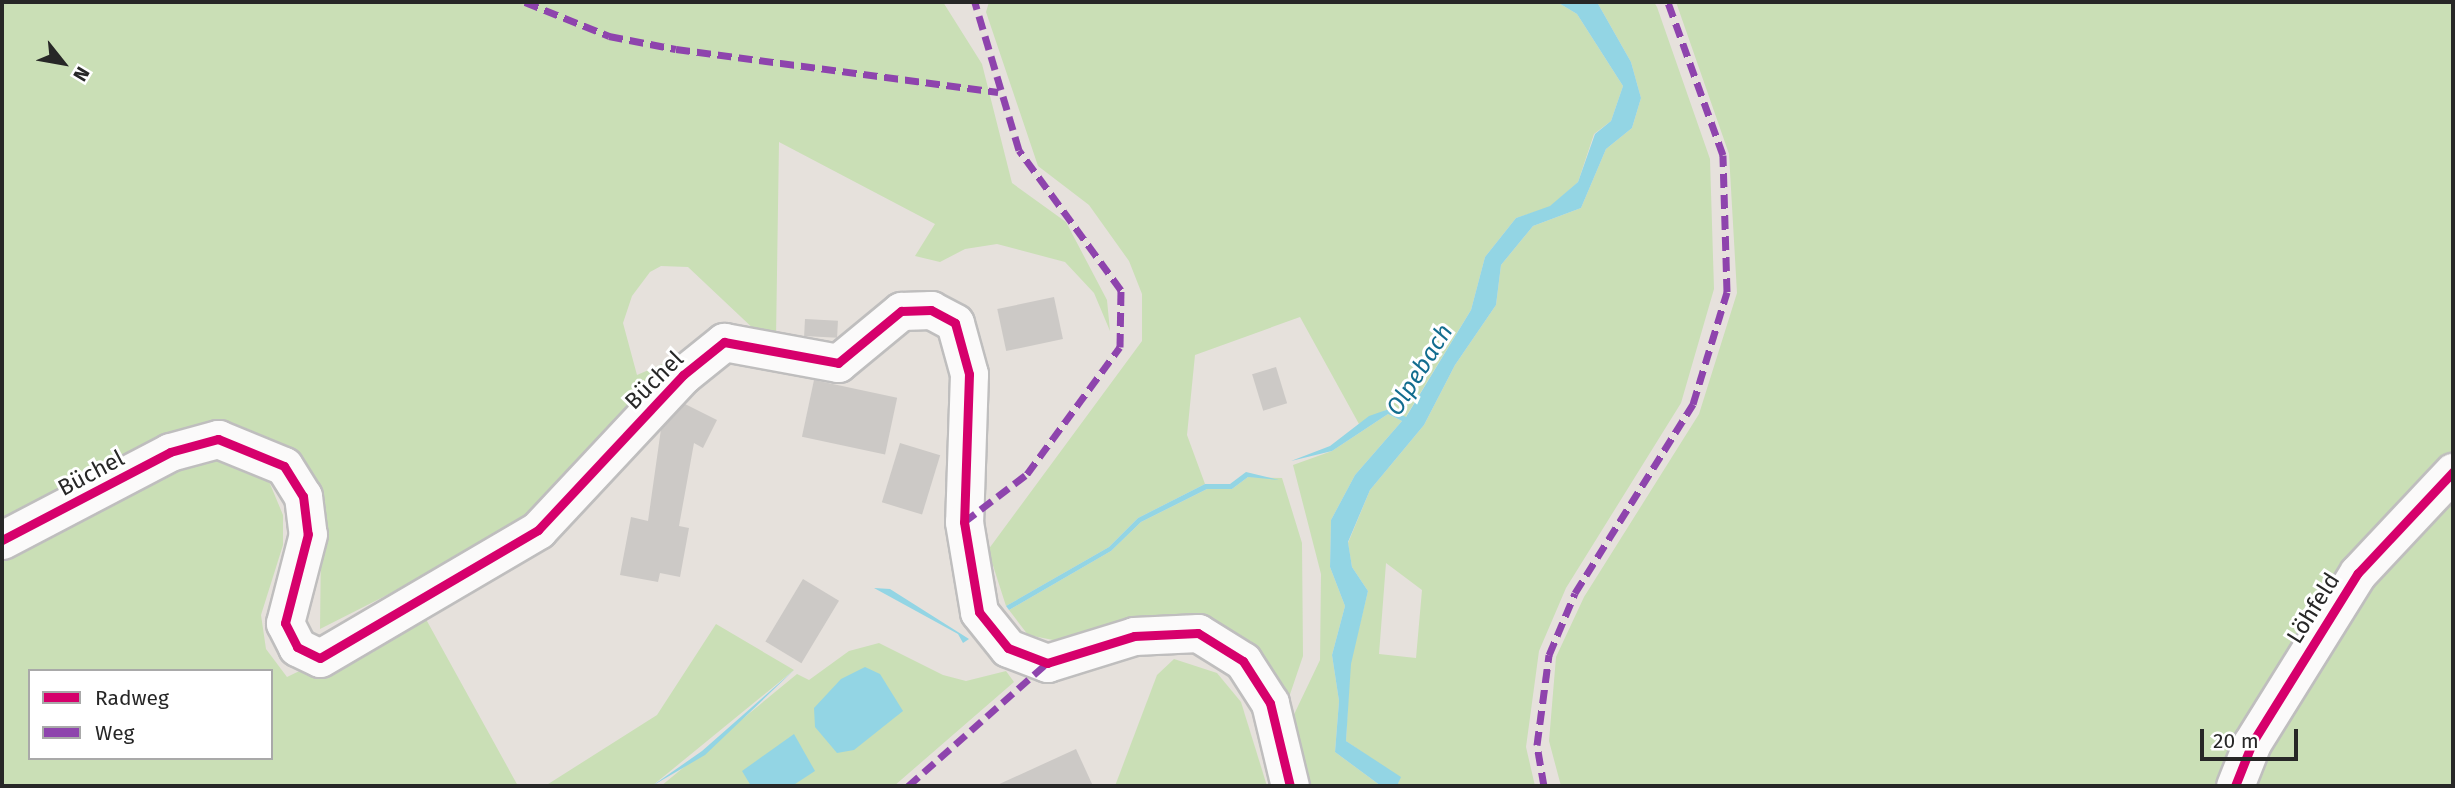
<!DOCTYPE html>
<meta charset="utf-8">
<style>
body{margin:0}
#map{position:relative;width:2455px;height:788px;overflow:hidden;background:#e6e1dc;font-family:"Fira Sans",sans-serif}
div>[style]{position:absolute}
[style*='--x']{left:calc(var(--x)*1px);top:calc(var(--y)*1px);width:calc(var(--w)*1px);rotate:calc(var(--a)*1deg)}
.green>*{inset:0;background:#cadfb6}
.water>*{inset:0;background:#93d5e4}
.building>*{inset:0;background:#ccc9c6;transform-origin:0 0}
.roads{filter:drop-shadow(2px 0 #bfbebe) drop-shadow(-2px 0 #bfbebe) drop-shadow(0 2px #bfbebe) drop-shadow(0 -2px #bfbebe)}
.minor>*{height:37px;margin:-18.5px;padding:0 18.5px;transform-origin:18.5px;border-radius:18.5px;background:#fbfafa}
.quiet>*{height:7px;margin-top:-3.5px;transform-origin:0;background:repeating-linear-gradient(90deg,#8e44ad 0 14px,transparent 0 21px)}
.cycleway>*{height:9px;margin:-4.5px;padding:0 4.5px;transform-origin:4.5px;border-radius:4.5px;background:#d6006c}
span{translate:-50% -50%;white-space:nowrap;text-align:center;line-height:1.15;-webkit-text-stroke:6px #fff;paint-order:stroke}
.street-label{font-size:23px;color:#272727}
.water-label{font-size:24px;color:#126d8f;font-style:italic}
.frame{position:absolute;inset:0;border:4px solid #272727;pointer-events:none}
.legend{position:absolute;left:28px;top:669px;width:245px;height:91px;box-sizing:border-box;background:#fff;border:2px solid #a9a9a9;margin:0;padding:9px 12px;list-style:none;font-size:21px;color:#272727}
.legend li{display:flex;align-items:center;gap:14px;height:35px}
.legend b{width:35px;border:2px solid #a9a9a9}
.north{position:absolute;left:28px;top:28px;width:70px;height:70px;-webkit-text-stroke:5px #fff;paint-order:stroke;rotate:121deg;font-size:19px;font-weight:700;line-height:28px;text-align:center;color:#272727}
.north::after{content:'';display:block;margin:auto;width:24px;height:32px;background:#272727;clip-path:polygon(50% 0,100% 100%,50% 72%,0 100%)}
.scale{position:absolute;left:2200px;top:729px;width:98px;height:32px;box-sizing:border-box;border:4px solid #272727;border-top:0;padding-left:9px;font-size:21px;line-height:24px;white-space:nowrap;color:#272727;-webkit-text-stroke:5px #fff;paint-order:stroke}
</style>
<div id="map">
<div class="green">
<i style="clip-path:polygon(2px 2px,943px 2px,982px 64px,1012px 183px,1066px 222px,1107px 300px,1110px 331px,1094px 293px,1065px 262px,997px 244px,965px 249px,940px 262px,915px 256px,935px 224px,779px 142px,776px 339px,758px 333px,688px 267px,661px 266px,650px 272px,632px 296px,623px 323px,637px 375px,690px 352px,551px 504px,468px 554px,320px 629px,321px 545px,292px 459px,256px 433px,206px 427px,2px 525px)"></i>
<i style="clip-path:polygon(989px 2px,1557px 2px,1577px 14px,1623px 86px,1611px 121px,1594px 134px,1578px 182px,1550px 207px,1516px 218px,1485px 257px,1471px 310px,1405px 418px,1388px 409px,1359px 424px,1300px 317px,1195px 355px,1187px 435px,1205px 484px,1138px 518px,1109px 547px,1006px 606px,988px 550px,1142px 341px,1142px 294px,1129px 261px,1089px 205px,1038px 166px,986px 12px)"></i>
<i style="clip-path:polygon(evenodd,1597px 2px,1654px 2px,1657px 7px,1710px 159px,1714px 289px,1681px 403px,1566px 588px,1539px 651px,1526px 747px,1535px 786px,1397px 786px,1400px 778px,1346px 741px,1350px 664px,1368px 591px,1352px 567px,1348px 543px,1370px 490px,1424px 425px,1455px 365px,1496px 305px,1501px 265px,1533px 226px,1581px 208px,1606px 149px,1632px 128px,1641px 98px,1631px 62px,1597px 2px,1386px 563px,1422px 590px,1416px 658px,1379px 654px,1386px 563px)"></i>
<i style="clip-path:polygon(1676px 2px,2453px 2px,2453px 457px,2386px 514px,2350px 564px,2221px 786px,1561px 786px,1549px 741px,1556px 657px,1584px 597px,1699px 414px,1737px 293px,1729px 154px)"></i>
<i style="clip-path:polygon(1388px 414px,1402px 421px,1355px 475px,1331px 520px,1330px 567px,1345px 606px,1332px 655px,1339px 701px,1335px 752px,1381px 786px,1306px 786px,1288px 727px,1320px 660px,1321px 574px,1293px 465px,1332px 451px)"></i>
<i style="clip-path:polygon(evenodd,212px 455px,243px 462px,268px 479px,283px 515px,283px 545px,261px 615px,266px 649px,287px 677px,422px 612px,518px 786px,2px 786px,2px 550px,181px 463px,212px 455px,30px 671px,271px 671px,271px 758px,30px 758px,30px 671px)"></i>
<i style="clip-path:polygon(1248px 477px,1282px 478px,1302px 543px,1303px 656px,1284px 712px,1239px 649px,1073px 644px,1028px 635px,1009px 610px,1111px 551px,1141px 522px,1207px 489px,1232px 489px)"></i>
<i style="clip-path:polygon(2453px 489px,2453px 786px,2251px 786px,2269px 744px,2367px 585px)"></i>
<i style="clip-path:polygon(716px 624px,794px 670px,652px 786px,545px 786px,657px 715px)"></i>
<i style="clip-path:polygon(879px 643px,943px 675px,966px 681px,1006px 671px,1014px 682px,894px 786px,661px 786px,797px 674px,809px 680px,849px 651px)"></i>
<i style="clip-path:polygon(1174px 659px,1217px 673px,1241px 702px,1267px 786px,1115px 786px,1157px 675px)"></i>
</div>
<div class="water">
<i style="clip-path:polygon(1557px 2px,1597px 2px,1631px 62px,1641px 98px,1632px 128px,1606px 149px,1581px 208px,1533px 226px,1501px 265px,1496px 305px,1455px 365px,1424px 425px,1370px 490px,1348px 542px,1352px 567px,1368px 591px,1351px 664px,1346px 741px,1401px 777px,1397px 786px,1381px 786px,1335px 752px,1339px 701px,1332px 655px,1345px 606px,1330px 567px,1331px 520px,1355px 475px,1402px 421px,1388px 414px,1332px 451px,1291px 461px,1330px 446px,1369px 416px,1389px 409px,1406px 417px,1471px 310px,1485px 257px,1516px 218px,1550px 206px,1578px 182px,1595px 134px,1611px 121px,1623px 86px,1577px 14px)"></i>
<i style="clip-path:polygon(1246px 472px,1279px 480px,1248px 477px,1232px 489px,1207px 489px,1141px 522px,1111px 551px,1009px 610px,1006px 606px,1109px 547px,1138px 518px,1205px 484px,1230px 484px)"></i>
<i style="clip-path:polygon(874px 588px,890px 589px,969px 639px,963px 643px,958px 634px)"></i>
<i style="clip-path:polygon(865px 667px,880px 674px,903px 711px,854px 750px,837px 753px,815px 727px,814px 708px,841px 679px)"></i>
<i style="clip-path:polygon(794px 670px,705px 755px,652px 786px,702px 751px)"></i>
<i style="clip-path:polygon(794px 734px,815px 771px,792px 786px,751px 786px,742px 771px)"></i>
</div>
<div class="building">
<i style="left:1054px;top:297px;width:43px;height:58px;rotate:78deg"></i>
<i style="left:805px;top:319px;width:33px;height:17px;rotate:3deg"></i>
<i style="left:1276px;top:367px;width:38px;height:25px;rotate:73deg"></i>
<i style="left:814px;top:380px;width:85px;height:58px;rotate:12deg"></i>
<i style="clip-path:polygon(685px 404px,717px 420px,703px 448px,694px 443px,679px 526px,689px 528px,680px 577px,660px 573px,658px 582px,620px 575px,631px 517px,648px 521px,661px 429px)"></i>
<i style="left:900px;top:443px;width:42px;height:62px;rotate:17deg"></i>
<i style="left:803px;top:579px;width:42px;height:73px;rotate:31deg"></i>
<i style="clip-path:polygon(1076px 749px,1093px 786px,995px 786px)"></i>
</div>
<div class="roads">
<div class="minor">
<i style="--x:2;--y:540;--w:190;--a:-27.6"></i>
<i style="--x:170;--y:452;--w:50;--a:-15.2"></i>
<i style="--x:218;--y:439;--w:71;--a:22.2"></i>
<i style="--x:284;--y:466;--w:36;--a:58"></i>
<i style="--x:303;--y:496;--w:38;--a:83"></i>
<i style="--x:308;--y:534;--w:92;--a:104.5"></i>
<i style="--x:285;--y:623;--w:27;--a:63"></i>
<i style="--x:297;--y:647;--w:25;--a:26"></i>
<i style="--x:320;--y:658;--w:253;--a:-30.4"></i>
<i style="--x:538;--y:530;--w:212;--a:-46.9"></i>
<i style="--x:683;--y:375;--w:53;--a:-38.8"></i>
<i style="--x:724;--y:342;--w:116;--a:10.4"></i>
<i style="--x:838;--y:363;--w:82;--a:-39.5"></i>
<i style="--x:901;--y:311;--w:30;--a:-2"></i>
<i style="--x:931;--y:310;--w:27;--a:28"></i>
<i style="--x:955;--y:323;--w:53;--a:74.6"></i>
<i style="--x:969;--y:374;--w:148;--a:91.9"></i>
<i style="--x:964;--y:522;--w:91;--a:80.5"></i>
<i style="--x:979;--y:612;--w:46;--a:51.1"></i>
<i style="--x:1008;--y:648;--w:42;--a:21"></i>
<i style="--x:1047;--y:663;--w:91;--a:-17.2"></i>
<i style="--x:1134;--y:636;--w:64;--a:-2.7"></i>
<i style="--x:1198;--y:633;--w:53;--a:31.9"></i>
<i style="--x:1243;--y:661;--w:50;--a:57.3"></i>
<i style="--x:1270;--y:703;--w:85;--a:76.5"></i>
<i style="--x:2235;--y:786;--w:46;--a:-68.4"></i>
<i style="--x:2252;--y:743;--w:200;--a:-58.1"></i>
<i style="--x:2358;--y:573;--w:139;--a:-46.8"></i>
</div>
</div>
<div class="quiet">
<i style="--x:525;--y:2;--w:91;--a:22"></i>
<i style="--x:609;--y:36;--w:68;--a:11"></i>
<i style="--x:676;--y:49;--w:325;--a:7.6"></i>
<i style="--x:964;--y:522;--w:79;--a:-37.3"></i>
<i style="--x:1027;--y:474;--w:157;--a:-53.8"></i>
<i style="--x:1120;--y:347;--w:57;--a:-89"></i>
<i style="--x:1121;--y:290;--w:173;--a:-126.1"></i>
<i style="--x:1019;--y:150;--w:154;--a:-106.6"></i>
<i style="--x:908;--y:786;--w:186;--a:-41.5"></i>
<i style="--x:1544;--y:786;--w:42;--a:-99.7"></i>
<i style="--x:1537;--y:745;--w:91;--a:-82.4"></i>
<i style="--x:1549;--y:655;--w:67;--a:-67.2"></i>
<i style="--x:1575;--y:593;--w:223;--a:-58"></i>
<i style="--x:1693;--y:404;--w:117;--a:-73.1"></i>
<i style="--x:1727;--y:292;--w:137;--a:-91.7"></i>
<i style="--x:1723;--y:155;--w:163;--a:-109.8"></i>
</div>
<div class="cycleway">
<i style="--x:2;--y:540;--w:190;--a:-27.6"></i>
<i style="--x:170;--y:452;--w:50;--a:-15.2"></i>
<i style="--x:218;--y:439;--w:71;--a:22.2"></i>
<i style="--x:284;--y:466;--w:36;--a:58"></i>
<i style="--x:303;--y:496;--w:38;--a:83"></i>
<i style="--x:308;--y:534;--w:92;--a:104.5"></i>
<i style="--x:285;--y:623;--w:27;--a:63"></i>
<i style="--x:297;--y:647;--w:25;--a:26"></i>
<i style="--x:320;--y:658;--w:253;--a:-30.4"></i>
<i style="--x:538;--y:530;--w:212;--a:-46.9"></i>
<i style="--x:683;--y:375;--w:53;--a:-38.8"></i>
<i style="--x:724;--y:342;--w:116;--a:10.4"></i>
<i style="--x:838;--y:363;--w:82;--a:-39.5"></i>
<i style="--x:901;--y:311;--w:30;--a:-2"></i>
<i style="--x:931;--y:310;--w:27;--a:28"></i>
<i style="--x:955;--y:323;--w:53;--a:74.6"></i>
<i style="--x:969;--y:374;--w:148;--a:91.9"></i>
<i style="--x:964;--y:522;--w:91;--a:80.5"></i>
<i style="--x:979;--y:612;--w:46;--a:51.1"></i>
<i style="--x:1008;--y:648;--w:42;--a:21"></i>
<i style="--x:1047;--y:663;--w:91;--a:-17.2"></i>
<i style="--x:1134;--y:636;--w:64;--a:-2.7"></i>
<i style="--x:1198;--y:633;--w:53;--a:31.9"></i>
<i style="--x:1243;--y:661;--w:50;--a:57.3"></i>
<i style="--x:1270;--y:703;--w:85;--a:76.5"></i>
<i style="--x:2235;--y:786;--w:46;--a:-68.4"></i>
<i style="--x:2252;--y:743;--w:200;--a:-58.1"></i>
<i style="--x:2358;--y:573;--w:139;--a:-46.8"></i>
</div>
<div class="street-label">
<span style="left:654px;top:380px;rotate:-45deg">Büchel</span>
<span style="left:91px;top:473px;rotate:-28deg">Büchel</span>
<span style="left:2313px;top:608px;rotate:-58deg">Löhfeld</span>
</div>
<div class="water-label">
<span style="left:1420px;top:370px;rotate:-58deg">Olpebach</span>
</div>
<div class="frame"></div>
<ul class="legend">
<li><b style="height:9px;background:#d6006c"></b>Radweg</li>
<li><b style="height:9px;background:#8e44ad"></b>Weg</li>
</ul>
<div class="north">N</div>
<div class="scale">20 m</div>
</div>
